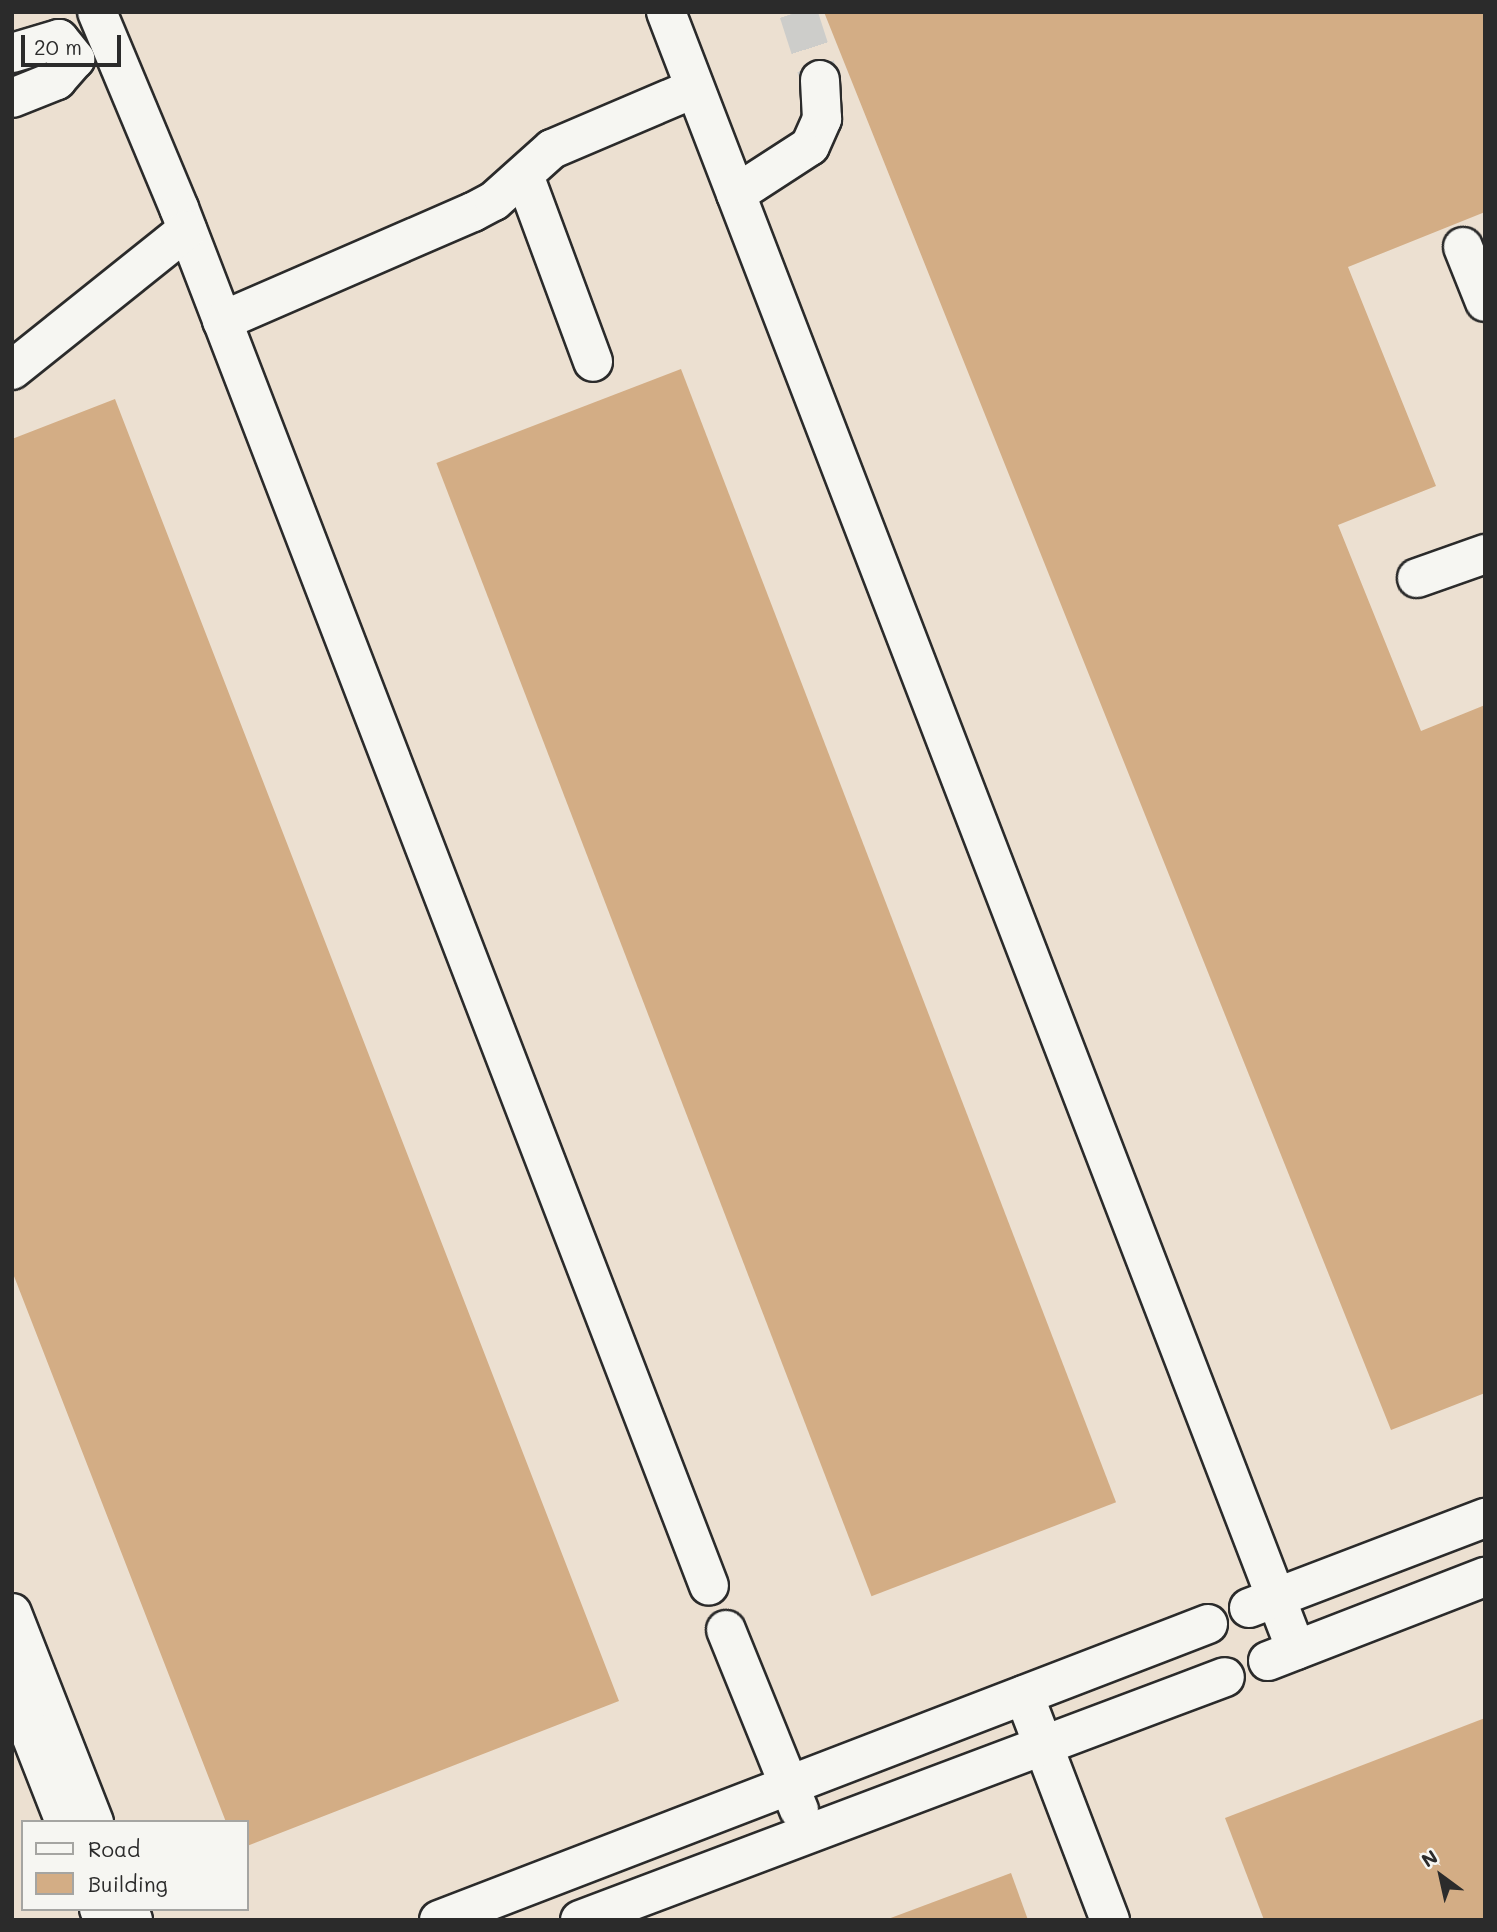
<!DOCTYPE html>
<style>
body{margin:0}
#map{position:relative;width:1497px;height:1932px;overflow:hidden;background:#f6f6f2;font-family:Mali,sans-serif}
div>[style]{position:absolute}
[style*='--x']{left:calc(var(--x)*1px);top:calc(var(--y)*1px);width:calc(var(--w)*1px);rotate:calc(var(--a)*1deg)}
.built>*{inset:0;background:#ece0d1}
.building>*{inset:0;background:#d3ad85;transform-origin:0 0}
.minor-tunnel>*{height:38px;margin-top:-19px;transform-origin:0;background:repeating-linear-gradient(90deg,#cdcdca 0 38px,transparent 0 57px)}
.roads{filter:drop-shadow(2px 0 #2b2b2b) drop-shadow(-2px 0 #2b2b2b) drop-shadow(0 2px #2b2b2b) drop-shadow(0 -2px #2b2b2b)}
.minor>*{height:38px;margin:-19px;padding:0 19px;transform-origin:19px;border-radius:19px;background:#f6f6f2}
span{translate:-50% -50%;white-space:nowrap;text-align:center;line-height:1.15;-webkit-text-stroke:5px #f6f6f2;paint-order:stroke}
.frame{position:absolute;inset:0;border:14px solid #2b2b2b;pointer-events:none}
.legend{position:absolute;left:21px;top:1820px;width:228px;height:91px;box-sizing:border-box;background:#f6f6f2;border:2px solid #a5a5a2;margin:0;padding:9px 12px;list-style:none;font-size:21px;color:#2b2b2b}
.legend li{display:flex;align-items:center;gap:14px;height:35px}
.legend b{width:35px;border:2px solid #a5a5a2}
.north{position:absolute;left:1406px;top:1841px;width:70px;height:70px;-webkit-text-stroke:5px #f6f6f2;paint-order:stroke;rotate:327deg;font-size:19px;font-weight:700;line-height:28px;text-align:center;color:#2b2b2b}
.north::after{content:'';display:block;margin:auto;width:24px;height:32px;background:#2b2b2b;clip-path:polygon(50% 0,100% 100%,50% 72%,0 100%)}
.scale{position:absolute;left:21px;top:35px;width:100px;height:32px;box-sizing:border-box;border:4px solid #2b2b2b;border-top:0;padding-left:9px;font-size:21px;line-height:24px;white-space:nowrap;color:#2b2b2b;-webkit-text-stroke:5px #f6f6f2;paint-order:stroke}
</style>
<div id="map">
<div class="built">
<i style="clip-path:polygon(evenodd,12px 12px,1485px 12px,1485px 1920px,12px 1920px,12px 12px,23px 1822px,247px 1822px,247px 1909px,23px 1909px,23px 1822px)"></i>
</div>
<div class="building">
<i style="clip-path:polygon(824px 12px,1485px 12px,1485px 212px,1348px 267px,1436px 486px,1338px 525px,1421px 731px,1485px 705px,1485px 1393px,1391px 1430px)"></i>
<i style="left:681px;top:369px;width:1214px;height:262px;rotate:69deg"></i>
<i style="clip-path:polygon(115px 399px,619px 1701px,247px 1846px,247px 1822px,226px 1822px,12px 1271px,12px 439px)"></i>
<i style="clip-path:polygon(1485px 1718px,1485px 1920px,1264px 1920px,1225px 1818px)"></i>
<i style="clip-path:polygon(1011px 1873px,1028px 1920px,888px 1920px,888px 1919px)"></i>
</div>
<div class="minor-tunnel">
<i style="--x:798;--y:12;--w:71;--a:72.1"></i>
</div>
<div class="roads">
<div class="minor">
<i style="--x:97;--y:12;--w:212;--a:67.3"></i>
<i style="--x:179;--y:208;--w:1476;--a:68.96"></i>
<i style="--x:666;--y:12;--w:1755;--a:68.96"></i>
<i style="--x:12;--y:53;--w:49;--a:-16.6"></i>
<i style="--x:59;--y:39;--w:26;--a:51"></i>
<i style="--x:75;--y:59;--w:28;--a:131"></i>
<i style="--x:57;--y:80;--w:48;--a:158.2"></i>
<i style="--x:524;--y:175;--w:199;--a:69.7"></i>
<i style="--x:736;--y:194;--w:88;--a:-33"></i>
<i style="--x:810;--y:146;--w:30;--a:-66"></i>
<i style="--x:822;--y:119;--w:39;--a:-93"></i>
<i style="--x:1463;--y:247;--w:59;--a:68.2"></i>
<i style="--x:222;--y:321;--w:274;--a:-23.5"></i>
<i style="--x:473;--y:212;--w:24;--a:-28"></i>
<i style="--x:494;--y:201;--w:78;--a:-41.9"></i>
<i style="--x:552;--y:149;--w:155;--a:-23.1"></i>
<i style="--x:12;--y:370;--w:224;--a:-38.7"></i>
<i style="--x:1417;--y:578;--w:72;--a:-19.4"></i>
<i style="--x:1249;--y:1608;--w:253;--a:-20.9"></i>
<i style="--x:12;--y:1613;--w:225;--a:68.6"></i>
<i style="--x:726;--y:1630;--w:194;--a:67.9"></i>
<i style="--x:1268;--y:1661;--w:233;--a:-21.2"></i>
<i style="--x:12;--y:1687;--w:145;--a:68.6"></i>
<i style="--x:1024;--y:1695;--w:241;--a:69.1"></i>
<i style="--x:99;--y:1909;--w:12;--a:66"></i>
<i style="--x:129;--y:1909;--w:12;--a:70"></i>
<i style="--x:439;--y:1920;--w:824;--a:-21.05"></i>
<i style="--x:580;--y:1920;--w:689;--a:-20.64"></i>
</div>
</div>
<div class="frame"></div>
<ul class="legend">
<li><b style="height:9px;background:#f6f6f2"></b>Road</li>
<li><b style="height:19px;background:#d3ad85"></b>Building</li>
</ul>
<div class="north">N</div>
<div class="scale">20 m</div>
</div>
